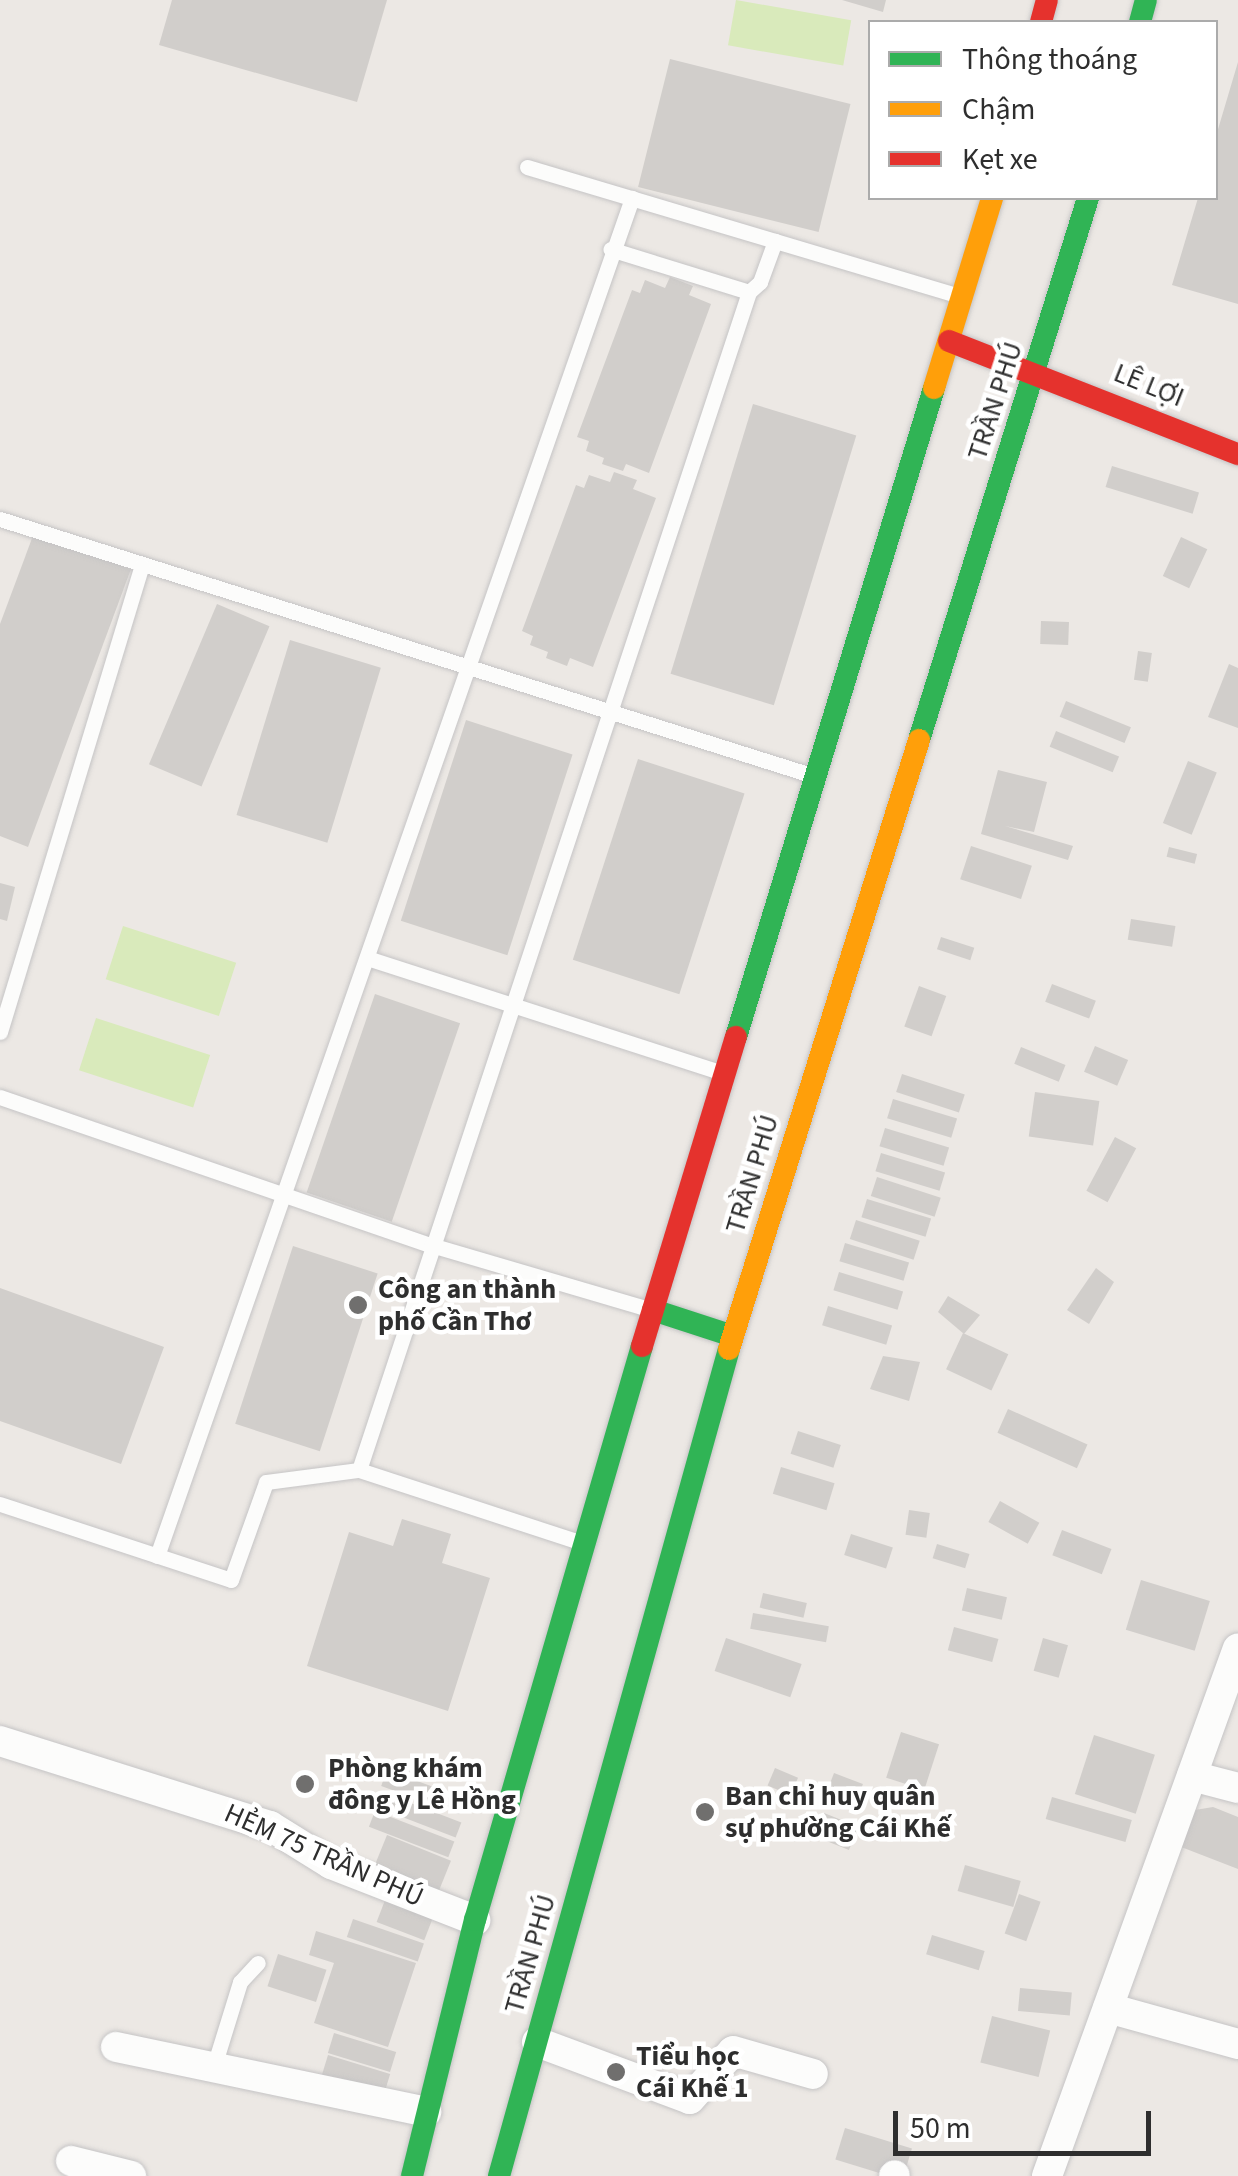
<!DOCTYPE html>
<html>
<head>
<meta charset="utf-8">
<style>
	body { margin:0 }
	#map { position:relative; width:1238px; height:2176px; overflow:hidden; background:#ece8e4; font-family:"Source Sans 3",sans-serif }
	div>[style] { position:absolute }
	.pitch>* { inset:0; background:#d9eabb; transform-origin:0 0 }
	.building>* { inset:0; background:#d1cecb; transform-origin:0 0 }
	.roads { filter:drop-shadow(0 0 2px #c5c4c5) drop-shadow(0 0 2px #c5c4c5) }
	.lane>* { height:15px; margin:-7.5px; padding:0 7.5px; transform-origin:7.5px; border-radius:7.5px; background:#fcfcfb }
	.street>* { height:30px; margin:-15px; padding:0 15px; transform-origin:15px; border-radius:15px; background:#fcfcfb }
	.fast>* { height:22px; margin:-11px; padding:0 11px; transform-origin:11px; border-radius:11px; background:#30b455 }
	.slow>* { height:22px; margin:-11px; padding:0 11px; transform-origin:11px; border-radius:11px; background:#ff9f0a }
	.jam>* { height:22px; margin:-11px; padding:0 11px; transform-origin:11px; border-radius:11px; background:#e5322d }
	.dots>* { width:28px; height:28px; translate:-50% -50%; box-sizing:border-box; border:5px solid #fff; border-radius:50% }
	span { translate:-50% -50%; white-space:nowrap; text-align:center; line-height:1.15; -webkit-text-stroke:9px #fff; paint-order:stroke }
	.street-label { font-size:28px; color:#2e2e2e }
	.poi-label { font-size:28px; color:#2e2e2e; font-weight:700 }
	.left { translate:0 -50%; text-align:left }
	.legend { position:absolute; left:868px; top:20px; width:350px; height:180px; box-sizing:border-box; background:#fff; border:2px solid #ababab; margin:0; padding:12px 18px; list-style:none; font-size:30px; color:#2e2e2e }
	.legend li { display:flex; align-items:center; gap:20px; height:50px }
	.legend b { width:50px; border:2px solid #ababab }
	.scale { position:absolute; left:893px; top:2111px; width:258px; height:45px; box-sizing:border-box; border:5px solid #2e2e2e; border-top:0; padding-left:12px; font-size:30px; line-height:35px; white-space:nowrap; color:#2e2e2e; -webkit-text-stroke:8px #fff; paint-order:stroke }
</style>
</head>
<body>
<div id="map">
	<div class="pitch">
		<div style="left:736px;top:0;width:117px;height:46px;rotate:10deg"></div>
		<div style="left:123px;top:926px;width:119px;height:56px;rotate:18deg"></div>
		<div style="left:96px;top:1018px;width:120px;height:55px;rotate:18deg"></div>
	</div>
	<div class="building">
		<div style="clip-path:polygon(172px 0,387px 0,357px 102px,159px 45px)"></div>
		<div style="clip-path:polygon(842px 0,886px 0,883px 12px)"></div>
		<div style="left:670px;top:59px;width:186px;height:132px;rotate:14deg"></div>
		<div style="clip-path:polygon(1238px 62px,1238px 304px,1172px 285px,1198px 198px,1216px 198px,1216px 136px)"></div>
		<div style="clip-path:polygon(670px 277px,693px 286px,689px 295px,711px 304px,649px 473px,626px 464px,623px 471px,602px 464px,604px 458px,586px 451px,589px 441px,577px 437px,632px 290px,640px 293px,645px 280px,665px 288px)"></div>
		<div style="left:753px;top:404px;width:108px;height:282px;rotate:17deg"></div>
		<div style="left:1112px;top:466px;width:91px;height:22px;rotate:17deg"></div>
		<div style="clip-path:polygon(614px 472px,637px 480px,633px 489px,656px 498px,593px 667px,570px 658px,567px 666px,546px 658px,548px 652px,530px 645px,533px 636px,522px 631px,576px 485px,584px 488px,589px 475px,610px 482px)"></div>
		<div style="clip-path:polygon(34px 533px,131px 569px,28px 847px,0 836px,0 624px)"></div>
		<div style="left:1181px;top:537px;width:29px;height:43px;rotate:25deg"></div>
		<div style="left:217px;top:604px;width:57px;height:174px;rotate:23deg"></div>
		<div style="left:1041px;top:621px;width:28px;height:23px;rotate:2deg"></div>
		<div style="left:290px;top:640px;width:95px;height:183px;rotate:17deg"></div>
		<div style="left:1138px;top:651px;width:14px;height:29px;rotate:8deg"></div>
		<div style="clip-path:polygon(1229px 664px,1238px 668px,1238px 728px,1208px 717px)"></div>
		<div style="left:1066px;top:701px;width:70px;height:17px;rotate:22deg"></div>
		<div style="left:466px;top:720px;width:112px;height:211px;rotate:18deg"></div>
		<div style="left:1056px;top:731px;width:68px;height:17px;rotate:22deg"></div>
		<div style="left:638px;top:759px;width:112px;height:211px;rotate:18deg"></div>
		<div style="left:1188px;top:761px;width:31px;height:67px;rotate:22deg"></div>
		<div style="clip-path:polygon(998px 770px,1047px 782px,1034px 832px,1005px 826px,1073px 846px,1068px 860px,981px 834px)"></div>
		<div style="left:971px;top:846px;width:64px;height:35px;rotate:18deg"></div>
		<div style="left:1169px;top:847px;width:29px;height:10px;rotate:14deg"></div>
		<div style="clip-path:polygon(0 883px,15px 887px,7px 921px,0 919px)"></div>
		<div style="left:1131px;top:919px;width:45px;height:21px;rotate:9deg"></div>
		<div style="left:941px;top:937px;width:35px;height:13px;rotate:18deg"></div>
		<div style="left:1052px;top:984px;width:47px;height:19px;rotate:21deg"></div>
		<div style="left:919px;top:986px;width:29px;height:43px;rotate:20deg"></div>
		<div style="left:375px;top:994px;width:90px;height:210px;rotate:19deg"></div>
		<div style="left:1095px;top:1046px;width:36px;height:28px;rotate:23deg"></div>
		<div style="left:1021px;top:1047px;width:48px;height:18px;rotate:22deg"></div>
		<div style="left:902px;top:1074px;width:66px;height:19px;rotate:18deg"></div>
		<div style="left:1035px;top:1092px;width:65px;height:45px;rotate:8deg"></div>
		<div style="left:893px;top:1099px;width:67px;height:20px;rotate:17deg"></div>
		<div style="left:885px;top:1128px;width:67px;height:19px;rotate:17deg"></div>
		<div style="left:1115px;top:1137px;width:24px;height:61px;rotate:28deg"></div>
		<div style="left:881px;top:1153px;width:67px;height:19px;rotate:17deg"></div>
		<div style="left:877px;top:1177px;width:67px;height:20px;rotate:18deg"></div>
		<div style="left:867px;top:1199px;width:67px;height:19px;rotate:17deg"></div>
		<div style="left:856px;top:1220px;width:67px;height:20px;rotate:18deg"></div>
		<div style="left:845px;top:1243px;width:67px;height:19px;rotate:17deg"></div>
		<div style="left:293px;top:1246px;width:89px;height:187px;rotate:18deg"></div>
		<div style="clip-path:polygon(1096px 1268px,1114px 1282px,1089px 1324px,1067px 1310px)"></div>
		<div style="left:839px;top:1272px;width:67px;height:19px;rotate:17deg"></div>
		<div style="clip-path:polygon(0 1288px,164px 1347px,121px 1464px,0 1421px)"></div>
		<div style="clip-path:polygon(948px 1296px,980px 1315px,964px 1334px,938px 1312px)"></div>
		<div style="left:828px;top:1306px;width:67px;height:20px;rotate:17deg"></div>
		<div style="left:963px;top:1333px;width:50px;height:40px;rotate:25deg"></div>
		<div style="clip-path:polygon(883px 1356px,920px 1362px,909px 1401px,870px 1389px)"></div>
		<div style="left:1008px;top:1409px;width:87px;height:26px;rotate:24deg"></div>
		<div style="left:798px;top:1431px;width:45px;height:24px;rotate:18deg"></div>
		<div style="left:781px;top:1467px;width:56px;height:28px;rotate:17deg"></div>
		<div style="left:1000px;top:1501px;width:45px;height:24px;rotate:29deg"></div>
		<div style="left:909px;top:1510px;width:21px;height:25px;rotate:8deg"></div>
		<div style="clip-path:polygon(402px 1519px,451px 1534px,442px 1563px,490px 1578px,448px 1711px,307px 1666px,349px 1532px,393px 1546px)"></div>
		<div style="left:1062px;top:1530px;width:53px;height:27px;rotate:21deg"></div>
		<div style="left:851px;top:1534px;width:44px;height:22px;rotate:18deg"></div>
		<div style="left:937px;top:1544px;width:34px;height:15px;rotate:17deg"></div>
		<div style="left:1141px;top:1580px;width:72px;height:52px;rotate:17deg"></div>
		<div style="left:967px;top:1588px;width:41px;height:23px;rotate:13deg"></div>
		<div style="left:763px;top:1593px;width:45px;height:15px;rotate:13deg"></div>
		<div style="left:753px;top:1613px;width:77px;height:16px;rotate:10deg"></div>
		<div style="left:954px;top:1627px;width:46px;height:24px;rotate:15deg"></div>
		<div style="left:726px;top:1638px;width:80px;height:35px;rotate:19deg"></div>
		<div style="left:1043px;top:1638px;width:26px;height:34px;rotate:16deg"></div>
		<div style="left:901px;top:1732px;width:40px;height:48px;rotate:18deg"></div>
		<div style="left:1094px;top:1735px;width:64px;height:62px;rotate:18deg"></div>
		<div style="left:775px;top:1768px;width:25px;height:19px;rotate:23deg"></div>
		<div style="left:387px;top:1770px;width:83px;height:17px;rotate:20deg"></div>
		<div style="left:834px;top:1773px;width:31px;height:18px;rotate:21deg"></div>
		<div style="left:382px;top:1792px;width:85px;height:16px;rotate:21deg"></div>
		<div style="left:1052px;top:1797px;width:83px;height:23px;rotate:16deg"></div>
		<div style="clip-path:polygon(1213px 1807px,1238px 1817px,1238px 1869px,1176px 1845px,1189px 1811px)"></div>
		<div style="left:375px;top:1811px;width:85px;height:17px;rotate:21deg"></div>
		<div style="left:824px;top:1813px;width:37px;height:25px;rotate:22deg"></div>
		<div style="left:387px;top:1835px;width:69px;height:40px;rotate:22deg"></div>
		<div style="left:965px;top:1865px;width:58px;height:27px;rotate:16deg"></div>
		<div style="left:1019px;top:1894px;width:23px;height:42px;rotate:20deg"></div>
		<div style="left:387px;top:1895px;width:51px;height:29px;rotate:21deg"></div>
		<div style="left:353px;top:1919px;width:75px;height:19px;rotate:19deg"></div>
		<div style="clip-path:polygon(316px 1931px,416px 1963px,388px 2047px,314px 2023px,334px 1963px,309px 1955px)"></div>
		<div style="left:932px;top:1935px;width:55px;height:20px;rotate:17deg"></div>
		<div style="left:278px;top:1954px;width:51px;height:34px;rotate:18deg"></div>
		<div style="left:1020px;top:1988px;width:52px;height:23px;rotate:5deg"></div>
		<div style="left:992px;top:2016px;width:60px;height:48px;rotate:14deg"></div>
		<div style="left:334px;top:2033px;width:65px;height:21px;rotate:17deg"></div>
		<div style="left:328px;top:2055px;width:65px;height:23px;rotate:17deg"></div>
		<div style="left:845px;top:2128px;width:70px;height:33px;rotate:17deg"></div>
	</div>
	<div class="roads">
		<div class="lane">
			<div style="left:527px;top:167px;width:451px;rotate:16.6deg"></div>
			<div style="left:749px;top:292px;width:15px;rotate:-42deg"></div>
			<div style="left:760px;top:282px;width:44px;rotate:-69.9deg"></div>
			<div style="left:0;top:519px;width:850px;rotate:17.52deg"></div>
			<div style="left:370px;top:959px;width:371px;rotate:17.9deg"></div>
			<div style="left:0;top:1032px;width:487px;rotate:-73.1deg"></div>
			<div style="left:0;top:1097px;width:456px;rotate:19deg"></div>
			<div style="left:431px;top:1245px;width:230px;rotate:16.4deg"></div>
			<div style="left:359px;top:1470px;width:236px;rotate:18.1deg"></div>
			<div style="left:0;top:1504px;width:243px;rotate:18.2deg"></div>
			<div style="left:231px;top:1580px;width:104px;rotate:-70.3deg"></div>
			<div style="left:266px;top:1482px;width:94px;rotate:-7.4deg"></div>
			<div style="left:359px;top:1470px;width:1241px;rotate:-71.68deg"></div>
			<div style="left:749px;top:292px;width:145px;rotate:-162.8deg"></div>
			<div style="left:157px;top:1556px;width:1439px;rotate:-70.72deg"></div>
			<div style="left:214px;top:2066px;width:88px;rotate:-72.8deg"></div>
			<div style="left:240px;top:1982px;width:26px;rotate:-47deg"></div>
		</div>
		<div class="street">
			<div style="left:0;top:1741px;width:283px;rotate:17.5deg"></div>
			<div style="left:270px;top:1826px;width:72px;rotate:31.9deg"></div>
			<div style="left:331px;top:1864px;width:155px;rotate:21.3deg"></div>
			<div style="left:1192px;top:1776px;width:48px;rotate:14.6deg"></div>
			<div style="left:1108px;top:2008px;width:135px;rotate:15.5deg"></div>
			<div style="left:537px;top:2042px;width:163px;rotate:20.4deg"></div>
			<div style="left:690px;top:2099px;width:64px;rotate:-48.1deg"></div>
			<div style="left:733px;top:2051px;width:83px;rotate:16deg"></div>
			<div style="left:116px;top:2047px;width:317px;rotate:11.8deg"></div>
			<div style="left:71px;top:2161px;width:62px;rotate:14deg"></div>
			<div style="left:894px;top:2176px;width:1px;rotate:-45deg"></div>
			<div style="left:1047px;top:2176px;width:561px;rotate:-70.11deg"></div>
		</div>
		<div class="fast">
			<div style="left:1140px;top:22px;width:23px;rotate:-75deg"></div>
			<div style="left:919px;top:740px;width:568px;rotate:-72.68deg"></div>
			<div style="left:736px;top:1037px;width:679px;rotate:-73.03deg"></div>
			<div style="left:653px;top:1310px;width:84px;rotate:18deg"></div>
			<div style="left:412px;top:2176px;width:264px;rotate:-76.2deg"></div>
			<div style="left:475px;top:1920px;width:598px;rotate:-73.78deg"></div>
			<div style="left:499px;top:2176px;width:858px;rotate:-74.46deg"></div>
		</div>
		<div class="slow">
			<div style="left:934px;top:388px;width:199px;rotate:-73deg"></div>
			<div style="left:729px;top:1349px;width:638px;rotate:-72.67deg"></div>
		</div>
		<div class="jam">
			<div style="left:1041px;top:22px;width:23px;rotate:-75deg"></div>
			<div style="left:949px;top:341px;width:310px;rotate:21.4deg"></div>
			<div style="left:642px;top:1346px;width:323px;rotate:-73.1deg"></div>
		</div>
	</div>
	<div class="dots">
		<div style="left:358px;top:1305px;background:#706f6e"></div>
		<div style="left:305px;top:1784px;background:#706f6e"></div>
		<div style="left:705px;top:1812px;background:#706f6e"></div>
		<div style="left:616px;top:2072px;background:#706f6e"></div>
	</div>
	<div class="street-label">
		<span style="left:1149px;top:385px;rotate:22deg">LÊ LỢI</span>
		<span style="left:995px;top:401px;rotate:-72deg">TRẦN PHÚ</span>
		<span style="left:752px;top:1174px;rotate:-73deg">TRẦN PHÚ</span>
		<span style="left:324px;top:1855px;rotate:24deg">HẺM 75 TRẦN PHÚ</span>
		<span style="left:530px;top:1954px;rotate:-74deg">TRẦN PHÚ</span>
	</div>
	<div class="poi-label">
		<span class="left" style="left:378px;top:1305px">Công an thành<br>phố Cần Thơ</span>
		<span class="left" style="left:328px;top:1784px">Phòng khám<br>đông y Lê Hồng</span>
		<span class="left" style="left:725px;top:1812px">Ban chỉ huy quân<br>sự phường Cái Khế</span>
		<span class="left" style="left:636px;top:2072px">Tiểu học<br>Cái Khế 1</span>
	</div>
	<ul class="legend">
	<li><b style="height:12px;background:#30b455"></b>Thông thoáng</li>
	<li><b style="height:12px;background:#ff9f0a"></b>Chậm</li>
	<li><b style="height:12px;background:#e5322d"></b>Kẹt xe</li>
	</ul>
	<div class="scale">50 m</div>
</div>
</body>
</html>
